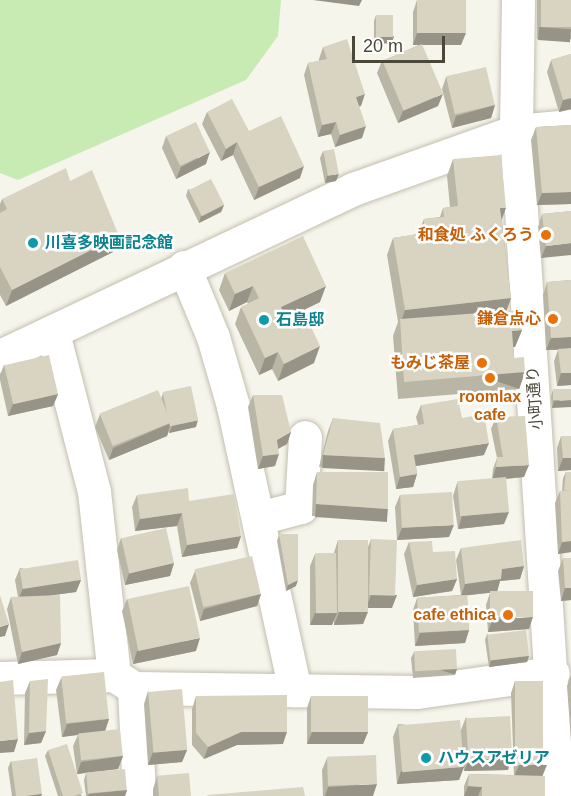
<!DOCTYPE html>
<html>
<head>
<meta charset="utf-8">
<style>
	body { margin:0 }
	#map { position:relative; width:571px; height:796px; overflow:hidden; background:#f6f5ec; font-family:Arial,"Noto Sans JP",sans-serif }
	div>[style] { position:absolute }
	.green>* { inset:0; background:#c8ebb4 }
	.roads { filter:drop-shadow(0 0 2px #c2bfae) drop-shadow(0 0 2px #c2bfae) }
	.minor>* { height:33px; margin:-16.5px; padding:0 16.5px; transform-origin:16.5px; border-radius:16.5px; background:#fff }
	.wall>* { inset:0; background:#bab6a6; transform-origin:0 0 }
	.shaded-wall>* { inset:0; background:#979487; transform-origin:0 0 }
	.building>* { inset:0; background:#d8d4c1; transform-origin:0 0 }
	.dots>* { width:16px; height:16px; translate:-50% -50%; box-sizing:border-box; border:3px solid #fff; border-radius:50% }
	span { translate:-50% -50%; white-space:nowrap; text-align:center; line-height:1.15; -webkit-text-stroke:5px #fff; paint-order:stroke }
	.food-label { font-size:16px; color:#c56008; font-weight:700 }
	.right { translate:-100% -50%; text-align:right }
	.culture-label { font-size:16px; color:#0d838f; font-weight:700 }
	.left { translate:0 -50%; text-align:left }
	.street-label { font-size:16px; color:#4b4739 }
	.scale { position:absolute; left:352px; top:36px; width:93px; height:27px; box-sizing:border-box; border:3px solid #4b4739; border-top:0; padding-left:8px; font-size:18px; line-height:21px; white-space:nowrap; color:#4b4739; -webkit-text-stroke:4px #fff; paint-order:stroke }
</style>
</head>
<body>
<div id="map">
	<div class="green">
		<div style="clip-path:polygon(0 0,281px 0,278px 36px,246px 80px,18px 180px,0 173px)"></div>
	</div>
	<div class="roads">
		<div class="minor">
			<div style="left:518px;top:0;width:131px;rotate:90.9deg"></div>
			<div style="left:516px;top:131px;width:666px;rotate:86.39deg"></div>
			<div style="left:184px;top:267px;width:76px;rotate:67.5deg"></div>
			<div style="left:213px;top:337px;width:72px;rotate:73.8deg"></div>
			<div style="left:233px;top:406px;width:291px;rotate:77.7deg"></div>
			<div style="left:53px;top:333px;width:163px;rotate:75.5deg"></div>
			<div style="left:94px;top:491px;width:185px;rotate:83.8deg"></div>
			<div style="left:0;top:356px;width:391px;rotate:-25.3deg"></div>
			<div style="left:353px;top:189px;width:173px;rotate:-19.6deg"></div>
			<div style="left:516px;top:131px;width:55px;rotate:-5.2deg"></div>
			<div style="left:259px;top:518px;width:43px;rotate:-14.7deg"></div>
			<div style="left:301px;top:507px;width:70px;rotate:-86.7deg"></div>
			<div style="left:0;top:678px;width:114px;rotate:-1.5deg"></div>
			<div style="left:114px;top:675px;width:24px;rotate:33deg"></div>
			<div style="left:134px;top:688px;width:283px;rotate:0.8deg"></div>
			<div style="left:417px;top:692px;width:137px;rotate:-8deg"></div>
			<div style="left:134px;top:688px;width:108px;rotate:87.3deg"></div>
		</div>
	</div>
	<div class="wall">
		<div style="clip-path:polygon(417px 0,461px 45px,422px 45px,438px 106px,398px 123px,377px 73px,382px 61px,419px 45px,413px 45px,413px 12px)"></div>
		<div style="left:537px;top:0;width:34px;height:39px"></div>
		<div style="clip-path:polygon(376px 15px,392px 43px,374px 44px,374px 21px)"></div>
		<div style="clip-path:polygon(323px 47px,361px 106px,359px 106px,362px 138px,335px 147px,331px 134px,318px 137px,304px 75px,308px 63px,319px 61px,319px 59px)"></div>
		<div style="clip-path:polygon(571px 54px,571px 109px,559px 112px,547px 72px,551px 60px)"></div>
		<div style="clip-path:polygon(446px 77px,495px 105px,491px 118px,452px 128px,442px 89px)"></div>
		<div style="clip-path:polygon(207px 112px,249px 131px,300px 178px,254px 200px,233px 155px,221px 161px,202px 124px)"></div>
		<div style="clip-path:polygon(571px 125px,571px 204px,537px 205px,531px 140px,536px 127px)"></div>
		<div style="clip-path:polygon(166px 136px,206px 164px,176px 179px,162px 148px)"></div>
		<div style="clip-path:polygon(323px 151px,336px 181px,325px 183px,320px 158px)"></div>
		<div style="clip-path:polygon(453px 159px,502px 221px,511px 298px,506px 311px,522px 330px,515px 347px,513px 347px,514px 358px,525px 372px,519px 389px,398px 399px,393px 336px,398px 322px,387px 255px,393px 238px,418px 234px,424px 219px,440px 217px,443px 208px,450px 207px,447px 176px)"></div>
		<div style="clip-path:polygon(70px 181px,119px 236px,113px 252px,6px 306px,0 295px,0 204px,2px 199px)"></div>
		<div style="clip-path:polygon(188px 189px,224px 205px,221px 212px,199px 223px,186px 196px)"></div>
		<div style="clip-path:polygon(571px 211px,541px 258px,538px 227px,542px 214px)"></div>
		<div style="clip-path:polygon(225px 273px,320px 302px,287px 318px,314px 363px,278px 381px,272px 369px,259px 375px,235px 324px,241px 307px,248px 304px,247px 302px,229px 311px,219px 290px)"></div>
		<div style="clip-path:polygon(571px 280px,571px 385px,557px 386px,554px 361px,558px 350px,546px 350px,543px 295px,547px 282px)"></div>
		<div style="clip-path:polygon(4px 365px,58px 394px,53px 406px,8px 416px,0 380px,0 375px)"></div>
		<div style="clip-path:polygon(571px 389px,552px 408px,551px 396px,553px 390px)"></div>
		<div style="clip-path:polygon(163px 393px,196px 427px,169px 433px,169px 430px,167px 436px,109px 460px,95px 427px,100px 414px,161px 399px)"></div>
		<div style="clip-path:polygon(253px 395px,291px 432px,287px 444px,278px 449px,275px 466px,258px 469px,248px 407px)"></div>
		<div style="clip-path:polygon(421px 405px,462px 418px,484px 455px,416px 466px,417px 474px,413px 487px,396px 489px,388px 441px,393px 429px,418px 425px,416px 417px)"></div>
		<div style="clip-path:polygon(496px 417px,524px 477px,506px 479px,504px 524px,458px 529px,453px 496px,457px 483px,492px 479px,493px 469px,497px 458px,491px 429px)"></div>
		<div style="clip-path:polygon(333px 418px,385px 458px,381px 470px,319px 467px,328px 431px)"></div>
		<div style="clip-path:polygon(561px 436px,571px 436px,571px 470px,558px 471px,557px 448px)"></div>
		<div style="clip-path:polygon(317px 472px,388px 509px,384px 521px,312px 516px,313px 485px)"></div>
		<div style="clip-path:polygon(566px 472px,571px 472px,571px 552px,558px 554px,555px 503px,560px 491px,562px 491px,563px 478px)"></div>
		<div style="clip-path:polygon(137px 495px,189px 501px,241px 536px,237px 548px,182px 557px,177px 526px,135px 531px,132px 507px)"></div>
		<div style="clip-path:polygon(400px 495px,449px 537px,397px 540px,395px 507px)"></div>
		<div style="clip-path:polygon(279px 534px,296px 586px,286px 591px,277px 541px)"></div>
		<div style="clip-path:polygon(121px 538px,174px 563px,170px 576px,125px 585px,117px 550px)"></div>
		<div style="clip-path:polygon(371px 539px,392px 608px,368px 608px,363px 624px,334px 625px,334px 620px,332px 625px,310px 625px,310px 566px,315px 554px,334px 553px,338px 540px,368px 547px)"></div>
		<div style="clip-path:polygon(409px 542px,433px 552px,457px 579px,452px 591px,413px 597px,404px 554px)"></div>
		<div style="clip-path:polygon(461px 548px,524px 566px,520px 579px,500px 581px,497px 592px,467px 595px,469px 630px,465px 643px,415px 646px,413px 610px,417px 598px,461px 595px,456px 560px)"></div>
		<div style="clip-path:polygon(563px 558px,571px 600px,561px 601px,558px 571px)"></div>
		<div style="clip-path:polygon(20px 568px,81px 580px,76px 592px,53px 595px,61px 643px,57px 655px,18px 664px,7px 609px,11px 597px,18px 597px,15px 580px)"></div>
		<div style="clip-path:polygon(195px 571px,261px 594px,257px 606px,200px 621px,190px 583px)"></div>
		<div style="clip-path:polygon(490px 593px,529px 629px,488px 632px,486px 605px)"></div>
		<div style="clip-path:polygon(127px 599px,196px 651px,133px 664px,122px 611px)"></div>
		<div style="clip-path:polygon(487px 634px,529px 656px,527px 662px,489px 667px,485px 640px)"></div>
		<div style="clip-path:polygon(414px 652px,455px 675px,413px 678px,411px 658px)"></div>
		<div style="clip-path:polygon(571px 675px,571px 742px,567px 686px)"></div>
		<div style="clip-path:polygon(61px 678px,109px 719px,105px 731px,123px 756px,118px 769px,77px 774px,73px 746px,78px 735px,62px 737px,56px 690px)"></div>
		<div style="clip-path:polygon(30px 681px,46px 731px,41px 743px,24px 745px,25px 693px)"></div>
		<div style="clip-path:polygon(515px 681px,545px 796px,464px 796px,464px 786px,469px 774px,514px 775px,511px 693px)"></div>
		<div style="clip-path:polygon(148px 691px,187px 750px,182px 762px,148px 765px,144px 704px)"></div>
		<div style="clip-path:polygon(196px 696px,283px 744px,237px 745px,204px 759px,192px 745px,192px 709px)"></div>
		<div style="clip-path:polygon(311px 696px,368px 732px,363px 744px,307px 744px,307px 708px)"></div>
		<div style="clip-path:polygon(466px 717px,508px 770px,464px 771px,464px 767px,459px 780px,397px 784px,393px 737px,398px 724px,461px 730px)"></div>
		<div style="clip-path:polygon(48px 750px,82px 796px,58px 796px,45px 756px)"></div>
		<div style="clip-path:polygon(327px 758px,373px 796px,323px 796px,322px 770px)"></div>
		<div style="clip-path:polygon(11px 761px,42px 794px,41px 796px,12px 796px,8px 768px)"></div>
		<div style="clip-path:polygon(86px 773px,127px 790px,125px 796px,86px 796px,84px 780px)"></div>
		<div style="clip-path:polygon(157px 776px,191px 796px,153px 796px,153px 789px)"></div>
	</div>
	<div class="shaded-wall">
		<div style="clip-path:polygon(313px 0,362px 0,359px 6px)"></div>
		<div style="left:539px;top:27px;width:32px;height:13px;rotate:4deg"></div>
		<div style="clip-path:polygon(417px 33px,466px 33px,461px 45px,413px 45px)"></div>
		<div style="clip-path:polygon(394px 36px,392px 43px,374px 44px,377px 37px)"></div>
		<div style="clip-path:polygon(365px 94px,361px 106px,352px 109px,356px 97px)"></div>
		<div style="clip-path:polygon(443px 94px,438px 106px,398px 123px,403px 111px)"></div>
		<div style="clip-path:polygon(571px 98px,571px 109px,559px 112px,563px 100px)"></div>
		<div style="clip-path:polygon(495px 105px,491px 118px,452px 128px,456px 116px)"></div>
		<div style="clip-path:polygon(336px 122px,331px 134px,318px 137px,322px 125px)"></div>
		<div style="clip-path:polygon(366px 126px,362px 138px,335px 147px,340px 135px)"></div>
		<div style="clip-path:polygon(237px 142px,233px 155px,221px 161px,226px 149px)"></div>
		<div style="clip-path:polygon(210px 152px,206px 164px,176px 179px,181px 167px)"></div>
		<div style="clip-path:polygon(304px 166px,300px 178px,254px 200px,259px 187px)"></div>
		<div style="clip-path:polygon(339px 174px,336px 181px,325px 183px,327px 176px)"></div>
		<div style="clip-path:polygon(571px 192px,571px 204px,537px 205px,542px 193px)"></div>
		<div style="clip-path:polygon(224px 205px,221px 212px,199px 223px,201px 216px)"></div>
		<div style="clip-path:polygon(500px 208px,506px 208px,500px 224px)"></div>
		<div style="clip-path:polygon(119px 236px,113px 252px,6px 306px,12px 290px)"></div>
		<div style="clip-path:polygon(571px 243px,571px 255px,541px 258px,546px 246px)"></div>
		<div style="clip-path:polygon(253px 286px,247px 302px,229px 311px,235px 294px)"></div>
		<div style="clip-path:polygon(326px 286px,320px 302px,275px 324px,281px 307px)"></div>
		<div style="clip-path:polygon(511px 298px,505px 315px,400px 324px,405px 310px)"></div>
		<div style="clip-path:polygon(522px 330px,515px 347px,506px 347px,512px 331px)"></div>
		<div style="clip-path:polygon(571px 337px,571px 349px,546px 350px,551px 338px)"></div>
		<div style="clip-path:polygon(320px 346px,314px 363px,278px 381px,284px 364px)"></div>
		<div style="clip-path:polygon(278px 352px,272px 369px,259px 375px,265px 358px)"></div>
		<div style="left:525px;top:372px;width:18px;height:121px;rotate:109deg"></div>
		<div style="clip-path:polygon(561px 373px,571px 373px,571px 385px,557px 386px)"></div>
		<div style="clip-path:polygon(58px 394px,53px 406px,8px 416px,13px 404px)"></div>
		<div style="clip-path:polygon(571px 400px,571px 407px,552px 408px,554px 401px)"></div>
		<div style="clip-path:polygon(198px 420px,196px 427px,169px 433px,172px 426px)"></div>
		<div style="clip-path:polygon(171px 423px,167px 436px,109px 460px,113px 448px)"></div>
		<div style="clip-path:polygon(291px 432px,287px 444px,272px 452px,277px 440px)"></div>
		<div style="clip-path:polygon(489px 443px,484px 455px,410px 467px,414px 455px)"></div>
		<div style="clip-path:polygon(279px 454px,275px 466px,258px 469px,263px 456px)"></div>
		<div style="left:323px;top:455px;width:62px;height:13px;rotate:3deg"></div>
		<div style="clip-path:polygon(563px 458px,571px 458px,571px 470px,558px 471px)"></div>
		<div style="clip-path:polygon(529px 465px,524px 477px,492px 480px,496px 467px)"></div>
		<div style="clip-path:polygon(417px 474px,413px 487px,396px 489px,400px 477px)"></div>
		<div style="left:316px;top:504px;width:72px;height:13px;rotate:4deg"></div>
		<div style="clip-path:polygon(509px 512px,504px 524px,458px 529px,462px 516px)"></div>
		<div style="clip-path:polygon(182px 513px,177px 526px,135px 531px,140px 519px)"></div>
		<div style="clip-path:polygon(454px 525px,449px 537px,397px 540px,402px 528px)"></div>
		<div style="clip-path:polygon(241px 536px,237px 548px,182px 557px,187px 545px)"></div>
		<div style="clip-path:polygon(571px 541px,571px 552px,558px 554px,562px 542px)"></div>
		<div style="clip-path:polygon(174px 563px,170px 576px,125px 585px,129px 573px)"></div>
		<div style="clip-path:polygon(524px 566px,520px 579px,500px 581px,497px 592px,461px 596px,465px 584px,502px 569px)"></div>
		<div style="clip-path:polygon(457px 579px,452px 591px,413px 597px,417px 585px)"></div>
		<div style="clip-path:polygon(81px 580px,76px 592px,18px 600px,23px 588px)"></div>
		<div style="clip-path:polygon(298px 580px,296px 586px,286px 591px,288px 585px)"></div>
		<div style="clip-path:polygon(565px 588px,571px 588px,571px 600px,561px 601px)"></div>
		<div style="clip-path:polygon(261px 594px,257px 606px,200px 621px,204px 609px)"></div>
		<div style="clip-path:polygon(371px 595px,397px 595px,392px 608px,366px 608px)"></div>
		<div style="clip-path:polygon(339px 612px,368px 612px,363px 624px,334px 625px)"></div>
		<div style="clip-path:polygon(315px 613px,337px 613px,332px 625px,310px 625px)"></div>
		<div style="clip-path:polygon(533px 617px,529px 629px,488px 632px,492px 620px)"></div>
		<div style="clip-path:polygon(9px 624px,5px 636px,0 637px,0 627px)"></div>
		<div style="clip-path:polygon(469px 630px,465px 643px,415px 646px,420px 633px)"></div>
		<div style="clip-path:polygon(200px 638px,196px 651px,133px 664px,137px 651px)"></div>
		<div style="clip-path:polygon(61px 643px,57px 655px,18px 664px,22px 652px)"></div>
		<div style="clip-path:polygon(529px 656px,527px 662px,489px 667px,491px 660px)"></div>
		<div style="left:457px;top:669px;width:6px;height:42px;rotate:108deg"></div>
		<div style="clip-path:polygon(109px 719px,105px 731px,62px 737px,67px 724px)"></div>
		<div style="clip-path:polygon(46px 731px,41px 743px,24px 745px,29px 733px)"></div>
		<div style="clip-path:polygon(241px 732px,287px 732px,283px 744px,237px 745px,204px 759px,208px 747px)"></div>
		<div style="clip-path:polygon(312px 732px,368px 732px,363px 744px,307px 744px)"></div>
		<div style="clip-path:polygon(18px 739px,14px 752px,0 753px,0 741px)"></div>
		<div style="clip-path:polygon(187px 750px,182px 762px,148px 765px,153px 752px)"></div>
		<div style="clip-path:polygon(123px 756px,118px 769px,77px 774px,81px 762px)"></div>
		<div style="clip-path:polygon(512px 758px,508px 770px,464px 771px,469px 759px)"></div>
		<div style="clip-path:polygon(519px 765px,547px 765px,542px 777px,514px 777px)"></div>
		<div style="clip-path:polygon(464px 767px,459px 780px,397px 784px,401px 771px)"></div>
		<div style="clip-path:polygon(377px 784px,373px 796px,325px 796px,328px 787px)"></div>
		<div style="clip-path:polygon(468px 786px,482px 787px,478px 796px,464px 796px)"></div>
		<div style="clip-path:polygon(127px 790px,125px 796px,88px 796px,89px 794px)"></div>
		<div style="clip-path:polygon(42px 794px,41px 796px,23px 796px)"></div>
	</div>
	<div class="building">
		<div style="left:417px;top:0;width:49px;height:33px"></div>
		<div style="left:541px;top:0;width:30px;height:27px"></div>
		<div style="left:376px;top:15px;width:17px;height:22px"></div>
		<div style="clip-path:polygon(347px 39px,365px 94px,356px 97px,366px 126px,340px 135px,336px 122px,322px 125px,308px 63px,327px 59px,323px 47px)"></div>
		<div style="left:422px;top:44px;width:54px;height:43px;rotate:67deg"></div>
		<div style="clip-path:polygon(571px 54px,571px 98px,563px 100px,551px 60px)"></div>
		<div style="left:486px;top:67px;width:39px;height:41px;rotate:77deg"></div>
		<div style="clip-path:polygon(232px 99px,249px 131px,281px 116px,304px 166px,259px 187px,237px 142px,226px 149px,207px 112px)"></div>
		<div style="left:196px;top:122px;width:33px;height:33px;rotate:65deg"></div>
		<div style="clip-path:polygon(571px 125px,571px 192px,542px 193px,536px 127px)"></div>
		<div style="left:334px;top:149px;width:25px;height:11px;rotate:79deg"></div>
		<div style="clip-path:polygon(501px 155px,506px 208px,500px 208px,511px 298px,405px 310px,393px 238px,424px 233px,424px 219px,444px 217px,443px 208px,458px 206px,453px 159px)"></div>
		<div style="clip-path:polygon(66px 168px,70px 181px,92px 170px,119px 236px,12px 290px,0 267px,0 213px,7px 209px,2px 199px)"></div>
		<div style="left:211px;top:179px;width:29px;height:25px;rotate:63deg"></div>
		<div style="clip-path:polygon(571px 211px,571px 243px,546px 246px,542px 214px)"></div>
		<div style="clip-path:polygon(303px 236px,326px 286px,281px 307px,288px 321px,305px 314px,320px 346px,284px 364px,278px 352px,265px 358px,241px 307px,259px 298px,253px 286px,235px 294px,225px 273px)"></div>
		<div style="clip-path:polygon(571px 280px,571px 337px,551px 338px,547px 282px)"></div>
		<div style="clip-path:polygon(520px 310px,522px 330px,512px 331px,514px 358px,524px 357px,525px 372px,404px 382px,400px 319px)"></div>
		<div style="clip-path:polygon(571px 348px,571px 373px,561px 373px,558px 349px)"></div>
		<div style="left:49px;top:355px;width:40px;height:46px;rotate:77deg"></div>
		<div style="left:191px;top:386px;width:35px;height:29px;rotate:78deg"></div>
		<div style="left:571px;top:389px;width:11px;height:18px;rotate:90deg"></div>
		<div style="left:158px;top:390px;width:35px;height:63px;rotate:68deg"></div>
		<div style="clip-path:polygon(253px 395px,282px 395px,291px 432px,277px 440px,279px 454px,263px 456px)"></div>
		<div style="clip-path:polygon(458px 399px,462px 418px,484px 414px,489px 443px,414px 455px,417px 474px,400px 477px,393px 429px,424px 424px,421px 405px)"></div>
		<div style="clip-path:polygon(525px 416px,529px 465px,496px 467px,497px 457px,503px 457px,496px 417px)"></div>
		<div style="clip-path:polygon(333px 418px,380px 423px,385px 458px,323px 455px)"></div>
		<div style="clip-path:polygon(561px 436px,571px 436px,571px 458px,563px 458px)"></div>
		<div style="clip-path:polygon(317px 472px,388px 472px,388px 509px,316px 504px)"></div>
		<div style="clip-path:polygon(566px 472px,571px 472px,571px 490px,564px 490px)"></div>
		<div style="left:506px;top:477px;width:35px;height:49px;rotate:85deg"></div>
		<div style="clip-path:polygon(188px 488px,189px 501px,234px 494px,241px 536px,187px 545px,182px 513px,140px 519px,137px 495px)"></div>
		<div style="clip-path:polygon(571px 490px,571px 541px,562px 542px,560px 491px)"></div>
		<div style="left:452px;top:492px;width:33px;height:52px;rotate:87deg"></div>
		<div style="left:166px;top:528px;width:36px;height:46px;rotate:77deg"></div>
		<div style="clip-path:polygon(279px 534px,298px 534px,298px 580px,288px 585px)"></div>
		<div style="left:371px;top:539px;width:26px;height:56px;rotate:2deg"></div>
		<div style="left:338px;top:540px;width:30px;height:72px"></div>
		<div style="clip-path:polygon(521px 540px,524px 566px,502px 569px,501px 579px,465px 584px,461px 548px)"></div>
		<div style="clip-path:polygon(432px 541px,433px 552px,455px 551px,457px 579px,417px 585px,409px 542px)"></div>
		<div style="left:336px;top:553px;width:60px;height:21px;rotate:89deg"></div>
		<div style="left:252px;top:556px;width:39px;height:59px;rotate:77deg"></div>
		<div style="clip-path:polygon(563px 558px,571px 558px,571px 588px,565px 588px)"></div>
		<div style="left:78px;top:560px;width:20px;height:59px;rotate:81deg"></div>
		<div style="left:189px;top:586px;width:53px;height:63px;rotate:78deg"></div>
		<div style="left:533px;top:591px;width:26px;height:43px;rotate:90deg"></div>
		<div style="clip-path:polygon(0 595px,9px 624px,0 627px)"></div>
		<div style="clip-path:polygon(60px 595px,61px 643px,22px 652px,11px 597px)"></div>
		<div style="left:467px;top:595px;width:35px;height:50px;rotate:87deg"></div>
		<div style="left:526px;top:630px;width:26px;height:39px;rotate:83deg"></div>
		<div style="left:456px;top:649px;width:20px;height:42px;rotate:87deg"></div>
		<div style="left:104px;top:672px;width:47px;height:43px;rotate:84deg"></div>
		<div style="clip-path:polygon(48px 679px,46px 731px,29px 733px,30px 681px)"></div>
		<div style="clip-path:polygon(13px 680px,18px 739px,0 741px,0 682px)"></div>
		<div style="left:515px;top:681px;width:28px;height:84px"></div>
		<div style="left:182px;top:689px;width:61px;height:34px;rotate:85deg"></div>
		<div style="clip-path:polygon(287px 695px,287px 732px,241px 732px,208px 747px,196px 733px,196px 696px)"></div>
		<div style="left:311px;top:696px;width:57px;height:36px"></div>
		<div style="left:510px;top:716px;width:42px;height:44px;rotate:87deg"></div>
		<div style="left:460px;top:720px;width:47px;height:62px;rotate:85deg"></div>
		<div style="left:120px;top:729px;width:27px;height:42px;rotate:84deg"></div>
		<div style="clip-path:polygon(67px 744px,83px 793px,74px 796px,63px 796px,48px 750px)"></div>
		<div style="left:376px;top:755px;width:29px;height:49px;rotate:88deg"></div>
		<div style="left:37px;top:758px;width:36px;height:26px;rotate:82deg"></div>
		<div style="left:125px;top:769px;width:21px;height:39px;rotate:85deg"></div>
		<div style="left:189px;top:773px;width:23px;height:32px;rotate:85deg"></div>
		<div style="clip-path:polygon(469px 774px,545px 776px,545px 796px,482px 796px,482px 787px,468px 786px)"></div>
		<div style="clip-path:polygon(303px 787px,305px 796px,208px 796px,207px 795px)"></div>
	</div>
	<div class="dots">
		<div style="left:546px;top:235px;background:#e8710a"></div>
		<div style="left:33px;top:243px;background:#0f9aa8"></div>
		<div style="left:553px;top:319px;background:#e8710a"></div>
		<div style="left:264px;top:320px;background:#0f9aa8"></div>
		<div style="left:482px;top:363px;background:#e8710a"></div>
		<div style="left:490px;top:378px;background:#e8710a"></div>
		<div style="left:508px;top:615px;background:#e8710a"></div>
		<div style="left:426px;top:758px;background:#0f9aa8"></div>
	</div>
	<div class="food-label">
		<span class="right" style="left:534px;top:235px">和食処 ふくろう</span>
		<span class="right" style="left:541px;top:319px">鎌倉点心</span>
		<span class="right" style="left:470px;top:363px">もみじ茶屋</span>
		<span style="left:490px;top:406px">roomlax<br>cafe</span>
		<span class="right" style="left:496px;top:615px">cafe ethica</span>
	</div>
	<div class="culture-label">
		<span class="left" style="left:45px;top:243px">川喜多映画記念館</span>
		<span class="left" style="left:276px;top:320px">石島邸</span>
		<span class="left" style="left:438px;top:758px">ハウスアゼリア</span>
	</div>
	<div class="street-label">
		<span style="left:535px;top:398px;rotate:-94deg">小町通り</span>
	</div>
	<div class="scale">20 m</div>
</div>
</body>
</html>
